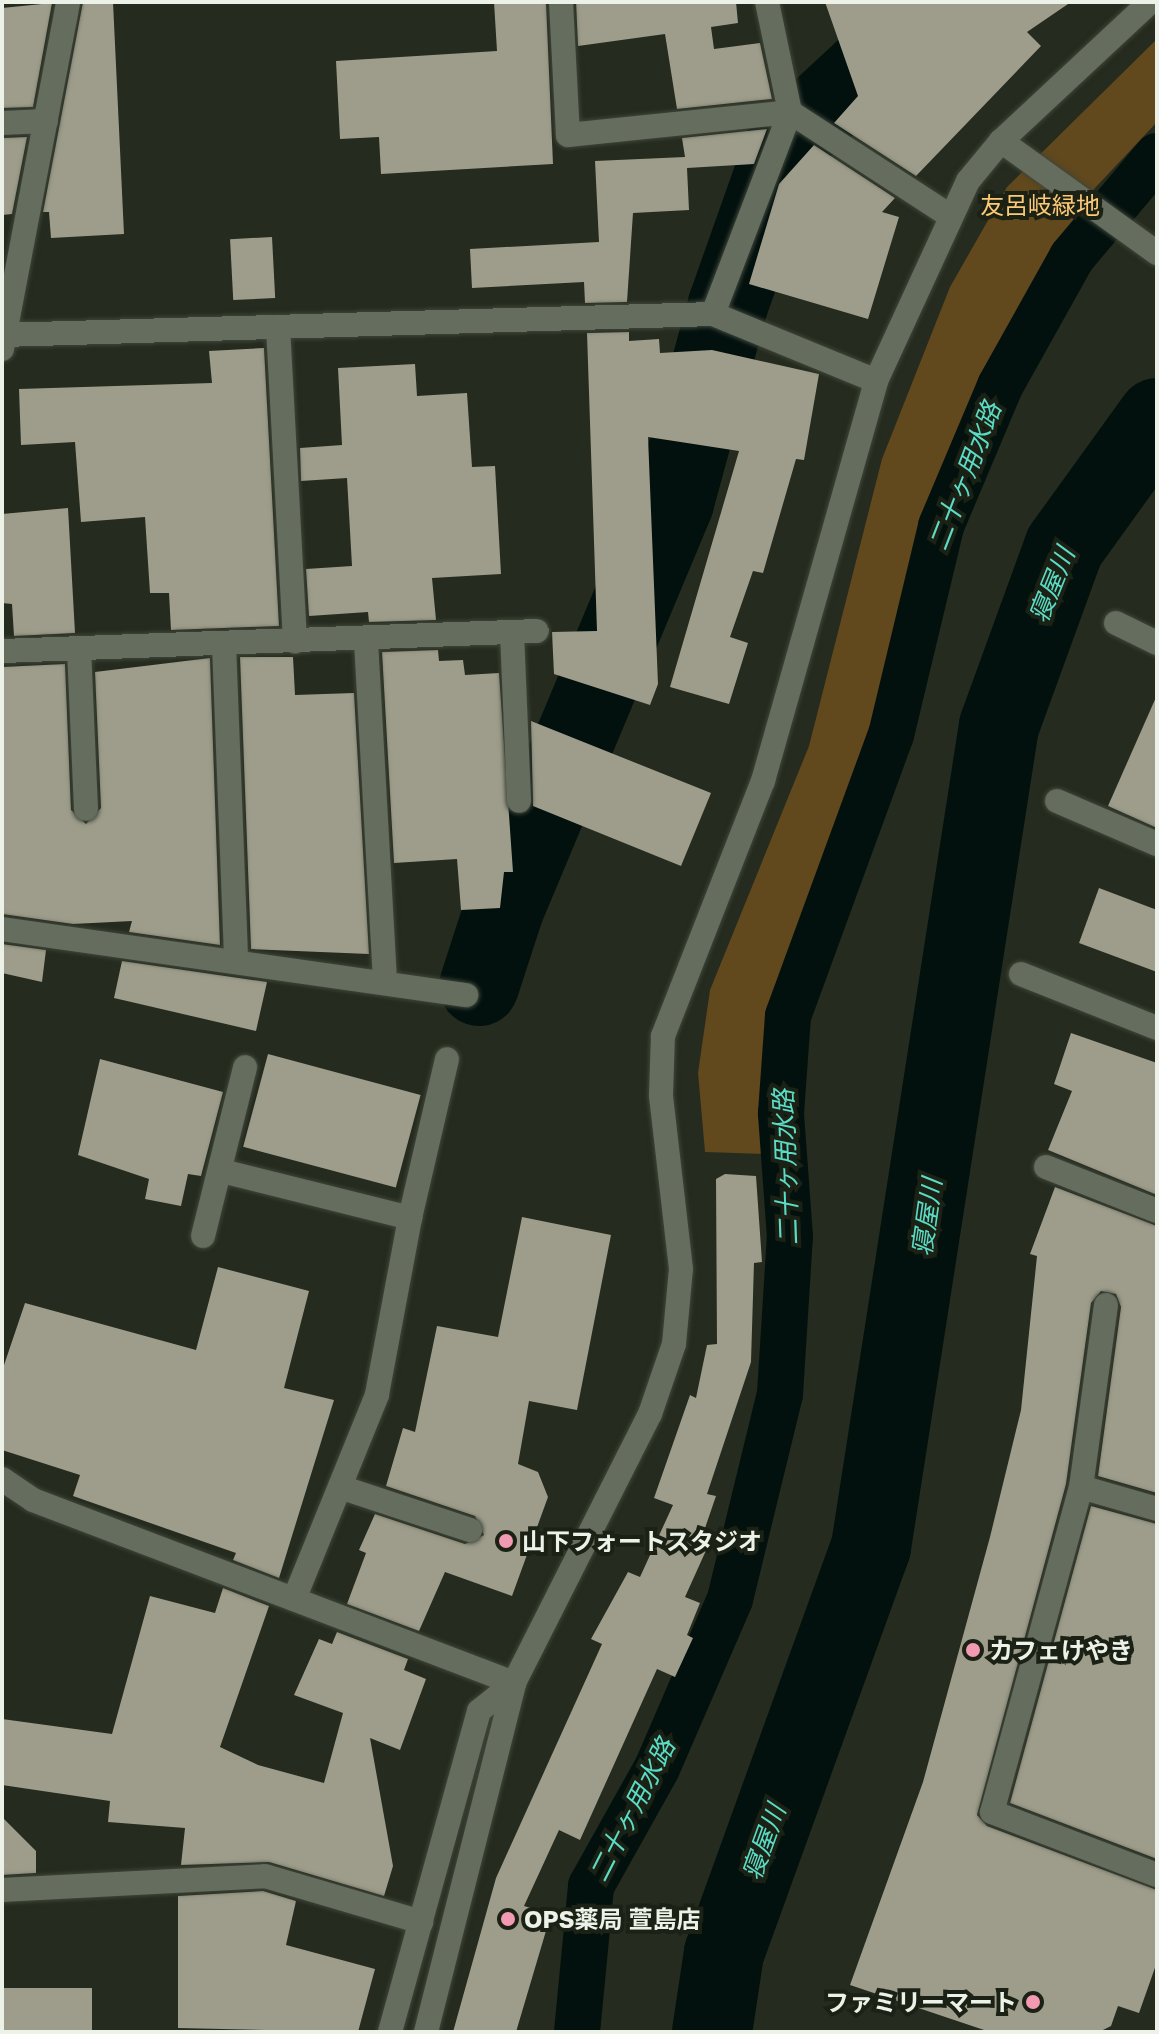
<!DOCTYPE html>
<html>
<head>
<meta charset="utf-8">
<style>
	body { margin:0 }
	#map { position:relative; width:1159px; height:2034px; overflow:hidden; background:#252b1e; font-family:"Golos Text","Noto Sans JP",sans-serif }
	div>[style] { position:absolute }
	.green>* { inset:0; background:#61481d }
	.canal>* { height:46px; margin:-23px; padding:0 23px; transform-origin:23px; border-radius:23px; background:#03110e }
	.river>* { height:80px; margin:-40px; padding:0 40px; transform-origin:40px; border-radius:40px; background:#03110e }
	.building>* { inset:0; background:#9e9d8b; transform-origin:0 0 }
	.roads { filter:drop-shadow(0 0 2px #3f453a) drop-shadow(0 0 2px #3f453a) }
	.minor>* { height:24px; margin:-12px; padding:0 12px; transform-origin:12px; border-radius:12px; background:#656d5e }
	.dots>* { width:22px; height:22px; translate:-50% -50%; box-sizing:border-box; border:4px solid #1b2215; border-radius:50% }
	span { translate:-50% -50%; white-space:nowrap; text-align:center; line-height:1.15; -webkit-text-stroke:8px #1b2215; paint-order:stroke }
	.park-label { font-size:24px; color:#fdc974 }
	.poi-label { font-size:24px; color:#edf2e9; font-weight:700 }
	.left { translate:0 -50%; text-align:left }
	.right { translate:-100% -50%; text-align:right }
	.water-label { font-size:26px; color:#5adcc6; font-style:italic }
	.frame { position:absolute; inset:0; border:4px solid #edf2e9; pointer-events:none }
</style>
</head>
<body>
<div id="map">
	<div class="green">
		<div style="clip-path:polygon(1157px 39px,1157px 122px,1094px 189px,993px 352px,947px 454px,849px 811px,781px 985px,765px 1075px,765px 1154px,705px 1152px,698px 1073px,710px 990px,809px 746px,882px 459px,950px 287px,1007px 187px)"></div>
	</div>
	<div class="canal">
		<div style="left:577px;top:2032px;width:147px;rotate:-84.5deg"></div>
		<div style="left:591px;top:1886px;width:135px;rotate:-60.8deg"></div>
		<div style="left:657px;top:1768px;width:184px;rotate:-66.6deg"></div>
		<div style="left:730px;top:1599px;width:211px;rotate:-76.3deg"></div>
		<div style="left:780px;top:1394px;width:157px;rotate:-86.4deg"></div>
		<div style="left:790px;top:1237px;width:124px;rotate:-94.2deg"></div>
		<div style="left:781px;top:1113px;width:97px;rotate:-85.9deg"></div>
		<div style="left:788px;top:1016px;width:299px;rotate:-69.9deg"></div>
		<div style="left:891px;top:735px;width:215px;rotate:-76.5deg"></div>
		<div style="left:941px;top:526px;width:152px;rotate:-67.1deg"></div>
		<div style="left:1000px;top:386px;width:148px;rotate:-60.8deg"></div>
		<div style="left:1072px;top:257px;width:132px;rotate:-49.9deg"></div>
	</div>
	<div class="river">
		<div style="left:479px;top:986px;width:81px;rotate:-72deg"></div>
		<div style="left:504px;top:909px;width:441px;rotate:-67.3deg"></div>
		<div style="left:674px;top:502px;width:204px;rotate:-74.7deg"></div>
		<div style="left:728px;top:305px;width:171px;rotate:-70.5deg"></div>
		<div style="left:785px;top:144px;width:209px;rotate:-42.9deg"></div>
		<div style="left:712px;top:2032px;width:80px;rotate:-81.4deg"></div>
		<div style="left:724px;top:1953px;width:432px;rotate:-70.1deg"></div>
		<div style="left:871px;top:1547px;width:831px;rotate:-81.14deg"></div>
		<div style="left:999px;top:726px;width:190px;rotate:-70deg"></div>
		<div style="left:1064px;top:547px;width:159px;rotate:-54.2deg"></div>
	</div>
	<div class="building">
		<div style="clip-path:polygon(83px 2px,113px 2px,124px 234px,51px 238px,49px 212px,43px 212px)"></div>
		<div style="clip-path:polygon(494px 2px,546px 2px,553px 164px,381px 174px,379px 137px,340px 139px,336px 61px,497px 51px)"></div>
		<div style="clip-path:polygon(576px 2px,736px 2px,738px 23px,711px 27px,714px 49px,760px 43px,772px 99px,677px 109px,665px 34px,578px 46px)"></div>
		<div style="clip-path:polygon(825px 2px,1071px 2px,1027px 32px,1041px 46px,916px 176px,834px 123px,858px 96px)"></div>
		<div style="clip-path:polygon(52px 3px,33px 107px,2px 108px,2px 8px)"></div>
		<div style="clip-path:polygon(767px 129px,754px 164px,687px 168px,689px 210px,633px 213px,627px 302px,585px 303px,584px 282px,472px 288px,470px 249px,599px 242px,595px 161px,685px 157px,682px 138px)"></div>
		<div style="clip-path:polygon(27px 137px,12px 214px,2px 215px,2px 138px)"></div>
		<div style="clip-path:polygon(814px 145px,895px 198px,882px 212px,899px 217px,868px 319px,749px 284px,779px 184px)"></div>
		<div style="left:272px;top:237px;width:61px;height:42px;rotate:87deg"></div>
		<div style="clip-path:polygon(629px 332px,629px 341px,659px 339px,660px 353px,712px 350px,819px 374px,804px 460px,796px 459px,763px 573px,753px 571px,730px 637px,748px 643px,729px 704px,670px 687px,739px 451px,648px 437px,658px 684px,650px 705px,554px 674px,552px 632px,597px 631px,587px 333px)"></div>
		<div style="clip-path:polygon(264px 348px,279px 626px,171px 630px,169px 593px,150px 593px,145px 517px,81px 522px,75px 442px,21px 445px,19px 389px,212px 383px,209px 351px)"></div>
		<div style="clip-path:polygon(415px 364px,417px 396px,467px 393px,472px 467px,495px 466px,501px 574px,432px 578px,436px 620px,369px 622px,368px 612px,309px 616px,306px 569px,352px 566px,347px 478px,301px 481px,300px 448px,342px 445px,338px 368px)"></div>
		<div style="clip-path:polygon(68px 508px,75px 633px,14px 636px,12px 604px,2px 603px,2px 514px)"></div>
		<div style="clip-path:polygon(438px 650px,439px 661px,463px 660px,465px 675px,499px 673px,513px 872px,504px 872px,500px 908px,461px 910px,457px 859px,394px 863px,382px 652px)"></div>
		<div style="clip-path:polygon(240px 657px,293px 657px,295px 695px,354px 693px,369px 954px,251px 949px)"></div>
		<div style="clip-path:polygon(210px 658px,220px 945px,129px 932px,132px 921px,73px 924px,2px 914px,2px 667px,65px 664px,71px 810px,86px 824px,101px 808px,95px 672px)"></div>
		<div style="clip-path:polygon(1157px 695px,1157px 828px,1108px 806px)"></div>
		<div style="clip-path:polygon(531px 721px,711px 793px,681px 866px,533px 806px)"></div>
		<div style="clip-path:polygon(1099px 888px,1157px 910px,1157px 972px,1079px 943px)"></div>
		<div style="clip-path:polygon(2px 944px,46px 950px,42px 982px,2px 973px)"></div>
		<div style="clip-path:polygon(122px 961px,267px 982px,256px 1031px,114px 998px)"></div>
		<div style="clip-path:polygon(1071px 1033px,1157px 1063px,1157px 1195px,1048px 1150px,1072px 1091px,1054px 1084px)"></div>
		<div style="left:268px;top:1054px;width:158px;height:96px;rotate:15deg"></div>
		<div style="clip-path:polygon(100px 1059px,223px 1092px,201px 1176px,188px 1174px,181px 1206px,145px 1199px,149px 1179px,78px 1155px)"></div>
		<div style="clip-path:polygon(725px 1174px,756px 1176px,762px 1262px,754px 1263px,751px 1362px,707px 1494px,716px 1496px,704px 1531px,713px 1535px,685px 1597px,700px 1603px,687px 1635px,693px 1638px,675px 1677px,657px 1669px,580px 1840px,559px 1830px,524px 1906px,551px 1914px,516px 2032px,453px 2032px,496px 1878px,602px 1644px,591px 1639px,628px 1572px,640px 1577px,673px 1505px,654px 1498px,690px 1395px,696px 1398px,707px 1345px,717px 1344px,716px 1179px)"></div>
		<div style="clip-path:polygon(1055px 1187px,1157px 1226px,1157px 1493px,1098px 1476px,1121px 1307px,1116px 1294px,1101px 1291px,1091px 1303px,1066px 1484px,977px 1815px,987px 1826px,1157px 1890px,1157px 1962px,1139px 2013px,1118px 2006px,1111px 2026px,1099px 2032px,990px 2032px,850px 1985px,923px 1782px,990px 1537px,1021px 1410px,1037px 1256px,1030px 1254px)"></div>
		<div style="clip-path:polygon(522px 1217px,611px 1235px,577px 1410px,529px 1401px,518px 1464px,538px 1472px,548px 1497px,512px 1596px,445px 1572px,419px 1631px,347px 1604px,366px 1553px,359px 1550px,375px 1514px,465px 1544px,484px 1535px,475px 1516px,386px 1486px,403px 1428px,415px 1432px,437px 1326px,498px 1337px)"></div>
		<div style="clip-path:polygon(218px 1267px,309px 1291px,284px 1388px,334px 1400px,279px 1578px,233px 1560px,236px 1553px,73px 1496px,80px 1475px,2px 1450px,2px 1371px,25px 1303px,196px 1350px)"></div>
		<div style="clip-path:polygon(1091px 1506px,1157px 1524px,1157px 1859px,1010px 1803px)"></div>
		<div style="clip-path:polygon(223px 1588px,269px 1606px,220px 1747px,258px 1765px,324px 1783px,343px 1713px,294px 1695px,319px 1639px,332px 1644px,337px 1632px,408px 1659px,404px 1670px,426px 1679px,400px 1750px,370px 1738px,393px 1866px,384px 1896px,269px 1862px,181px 1865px,185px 1828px,108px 1822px,110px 1801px,2px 1785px,2px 1719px,112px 1734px,150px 1596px,215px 1613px)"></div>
		<div style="clip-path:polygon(2px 1817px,36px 1851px,36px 1873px,2px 1875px)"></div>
		<div style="clip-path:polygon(263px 1891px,296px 1901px,286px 1945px,375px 1969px,358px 2032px,178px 2028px,178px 1896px)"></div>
		<div style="left:2px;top:1988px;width:90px;height:44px"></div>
	</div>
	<div class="roads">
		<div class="minor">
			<div style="left:561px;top:2px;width:133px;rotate:87deg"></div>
			<div style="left:568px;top:135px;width:223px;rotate:-5.9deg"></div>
			<div style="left:790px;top:112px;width:191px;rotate:33deg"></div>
			<div style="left:2px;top:123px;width:44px;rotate:-2.6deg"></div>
			<div style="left:1001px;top:141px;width:192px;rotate:35.7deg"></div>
			<div style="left:713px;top:314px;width:216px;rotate:-69.1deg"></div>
			<div style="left:790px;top:112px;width:112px;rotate:-101.8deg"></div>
			<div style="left:278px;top:327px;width:315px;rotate:86.9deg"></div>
			<div style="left:2px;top:335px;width:711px;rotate:-1.69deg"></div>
			<div style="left:713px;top:314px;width:176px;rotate:22.3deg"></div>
			<div style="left:2px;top:349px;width:353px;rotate:-79.2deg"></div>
			<div style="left:1116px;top:623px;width:46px;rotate:26deg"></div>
			<div style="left:512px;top:633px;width:168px;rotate:87.6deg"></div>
			<div style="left:366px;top:641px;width:338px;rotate:86.8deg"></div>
			<div style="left:224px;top:644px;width:314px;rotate:87.8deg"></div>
			<div style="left:79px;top:649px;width:160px;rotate:87.5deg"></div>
			<div style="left:2px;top:651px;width:535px;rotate:-2.14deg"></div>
			<div style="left:1057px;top:801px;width:109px;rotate:23.3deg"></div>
			<div style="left:2px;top:929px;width:469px;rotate:8.1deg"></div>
			<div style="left:1021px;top:974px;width:146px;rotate:21.7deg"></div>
			<div style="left:1046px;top:1167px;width:119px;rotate:21.6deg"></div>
			<div style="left:222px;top:1171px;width:194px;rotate:14deg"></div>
			<div style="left:410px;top:1218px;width:180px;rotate:100.6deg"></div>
			<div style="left:377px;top:1395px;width:220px;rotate:112.1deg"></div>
			<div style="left:410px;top:1218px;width:163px;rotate:-76.9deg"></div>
			<div style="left:203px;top:1236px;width:174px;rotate:-76deg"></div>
			<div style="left:1106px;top:1305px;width:184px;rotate:97.8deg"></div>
			<div style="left:1081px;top:1487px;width:337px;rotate:105.3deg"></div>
			<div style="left:992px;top:1812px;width:177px;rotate:20.9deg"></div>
			<div style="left:2px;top:1479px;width:37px;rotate:34deg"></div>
			<div style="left:33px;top:1500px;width:515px;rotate:20.83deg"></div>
			<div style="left:340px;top:1487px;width:137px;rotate:18.3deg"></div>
			<div style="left:1081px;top:1487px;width:79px;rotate:16.1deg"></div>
			<div style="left:2px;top:1890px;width:263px;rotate:-3deg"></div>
			<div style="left:265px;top:1876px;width:163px;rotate:16.4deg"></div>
			<div style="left:390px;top:2032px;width:333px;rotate:-74.5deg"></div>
			<div style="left:479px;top:1711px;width:45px;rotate:-38.7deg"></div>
			<div style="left:426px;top:2032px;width:360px;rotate:-75.8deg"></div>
			<div style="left:514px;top:1683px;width:301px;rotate:-63.2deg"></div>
			<div style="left:650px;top:1414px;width:74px;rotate:-71.1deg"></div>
			<div style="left:674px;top:1344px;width:75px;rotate:-84.7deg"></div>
			<div style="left:681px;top:1269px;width:175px;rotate:-96.6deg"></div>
			<div style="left:661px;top:1095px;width:59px;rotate:-88.1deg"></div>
			<div style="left:663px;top:1036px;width:274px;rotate:-68.6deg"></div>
			<div style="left:763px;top:781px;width:416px;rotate:-74.2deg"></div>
			<div style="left:876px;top:381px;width:220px;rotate:-65.3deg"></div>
			<div style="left:968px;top:181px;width:52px;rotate:-50.5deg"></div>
			<div style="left:1001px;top:141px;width:204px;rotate:-43deg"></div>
		</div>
	</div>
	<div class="dots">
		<div style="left:506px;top:1541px;background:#f19ab1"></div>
		<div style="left:973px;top:1650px;background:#f19ab1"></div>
		<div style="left:508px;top:1919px;background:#f19ab1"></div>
		<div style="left:1033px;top:2002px;background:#f19ab1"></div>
	</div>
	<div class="park-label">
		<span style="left:1040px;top:205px">友呂岐緑地</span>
	</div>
	<div class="poi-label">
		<span class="left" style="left:522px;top:1541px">山下フォートスタジオ</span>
		<span class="left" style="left:989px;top:1650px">カフェけやき</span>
		<span class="left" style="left:524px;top:1919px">OPS薬局 萱島店</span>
		<span class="right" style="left:1017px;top:2002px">ファミリーマート</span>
	</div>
	<div class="water-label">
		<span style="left:965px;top:476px;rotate:-69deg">二十ヶ用水路</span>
		<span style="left:1052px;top:585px;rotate:-68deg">寝屋川</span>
		<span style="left:786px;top:1167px;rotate:-92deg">二十ヶ用水路</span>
		<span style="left:927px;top:1217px;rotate:-82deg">寝屋川</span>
		<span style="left:632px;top:1810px;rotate:-63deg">二十ヶ用水路</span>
		<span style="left:764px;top:1842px;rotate:-70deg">寝屋川</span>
	</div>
	<div class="frame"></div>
</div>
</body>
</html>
